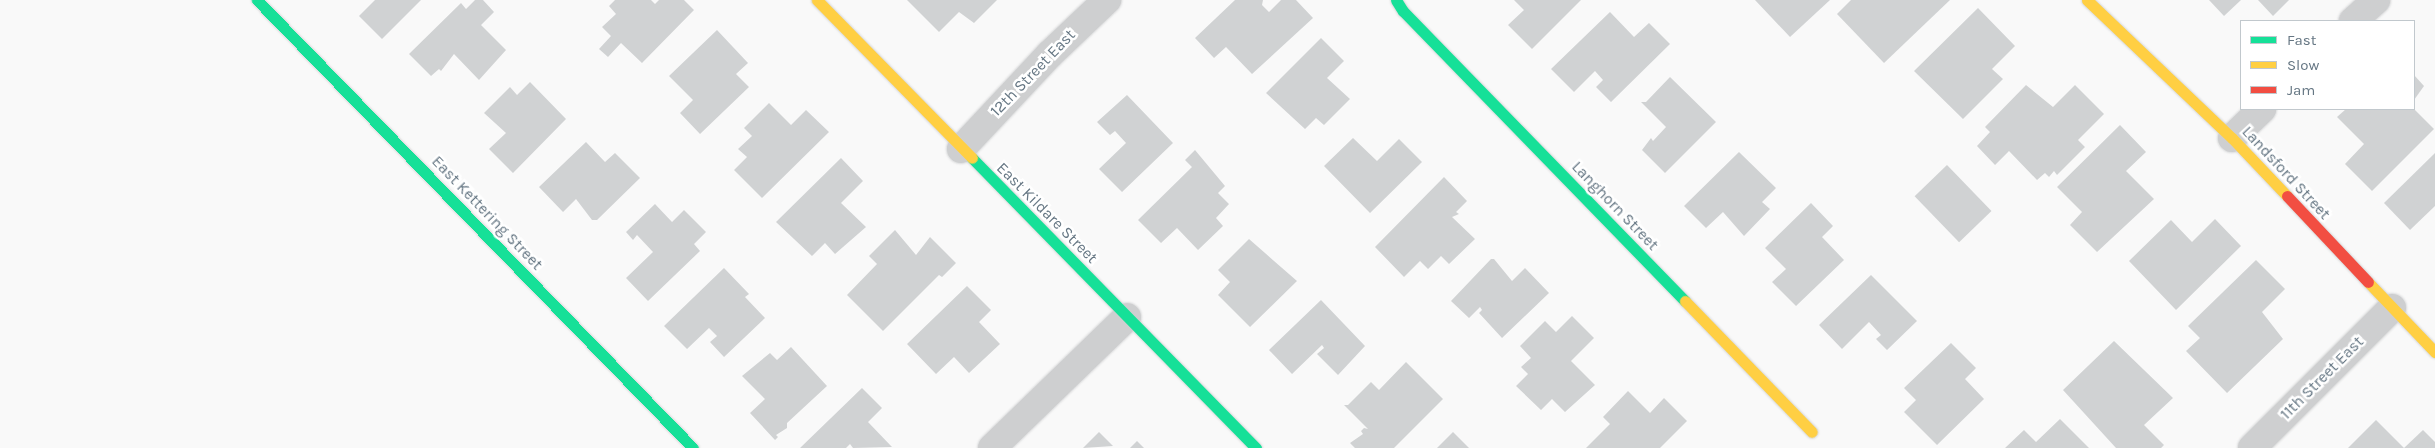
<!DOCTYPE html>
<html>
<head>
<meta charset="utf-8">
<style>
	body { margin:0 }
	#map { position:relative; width:2435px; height:448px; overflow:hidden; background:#f9f9f9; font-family:Karla,sans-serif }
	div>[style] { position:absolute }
	.building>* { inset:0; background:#d0d2d3; transform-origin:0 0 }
	.roads { filter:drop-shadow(0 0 1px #d5d6d7) drop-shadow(0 0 1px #d5d6d7) }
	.street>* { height:28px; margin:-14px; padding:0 14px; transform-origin:14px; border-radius:14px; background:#cecfd0 }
	.fast>* { height:11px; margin:-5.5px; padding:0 5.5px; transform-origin:5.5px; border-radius:5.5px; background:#16e098 }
	.slow>* { height:11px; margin:-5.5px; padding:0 5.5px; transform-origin:5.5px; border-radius:5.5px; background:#ffcf43 }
	.jam>* { height:11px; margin:-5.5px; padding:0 5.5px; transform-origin:5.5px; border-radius:5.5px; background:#f24e42 }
	span { translate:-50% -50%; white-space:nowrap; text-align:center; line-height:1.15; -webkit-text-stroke:5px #fff; paint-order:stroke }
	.street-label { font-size:16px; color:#657683 }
	.legend { position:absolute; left:2240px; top:20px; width:175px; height:90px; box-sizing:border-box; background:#fff; border:1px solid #c1c8cd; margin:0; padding:6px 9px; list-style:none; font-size:15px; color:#657683 }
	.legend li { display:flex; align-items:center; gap:10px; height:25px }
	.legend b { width:25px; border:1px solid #c1c8cd }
</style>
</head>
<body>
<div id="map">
	<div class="building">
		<div style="clip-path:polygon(375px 0,421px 0,382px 39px,359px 16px)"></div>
		<div style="clip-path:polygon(475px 0,483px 0,494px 12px,481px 25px,506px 50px,479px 80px,454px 54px,441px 71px,439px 69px,431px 76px,409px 54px,461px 3px,466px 9px)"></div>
		<div style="clip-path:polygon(615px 0,651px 0,655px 4px,659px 0,684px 0,694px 10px,642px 63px,621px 43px,608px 57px,599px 49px,611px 36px,602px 27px,616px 14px,609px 6px)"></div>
		<div style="clip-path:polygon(907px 0,997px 0,974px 23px,959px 12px,939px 32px)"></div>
		<div style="clip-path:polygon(1235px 0,1263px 0,1262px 5px,1269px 12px,1281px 0,1296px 0,1313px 18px,1252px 74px,1226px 47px,1214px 58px,1195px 38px)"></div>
		<div style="clip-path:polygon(1514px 0,1581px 0,1532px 49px,1508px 25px,1524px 10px)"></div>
		<div style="clip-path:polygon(1755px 0,1830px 0,1790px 37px)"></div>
		<div style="clip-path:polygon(1851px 0,1950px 0,1884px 63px,1837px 14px)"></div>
		<div style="clip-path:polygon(2209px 0,2241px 0,2224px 16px)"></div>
		<div style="clip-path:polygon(2258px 0,2289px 0,2273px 16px)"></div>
		<div style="clip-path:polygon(1978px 8px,2015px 46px,1992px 69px,2003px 79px,1963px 119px,1914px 71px)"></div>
		<div style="clip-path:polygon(1610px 12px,1634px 37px,1649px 23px,1670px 44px,1611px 102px,1596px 87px,1603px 80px,1595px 71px,1574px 92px,1551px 69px)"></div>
		<div style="clip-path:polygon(717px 30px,748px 63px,736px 74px,749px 87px,700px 134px,680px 113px,693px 100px,669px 76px)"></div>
		<div style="clip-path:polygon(1321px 38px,1344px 61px,1327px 78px,1350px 99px,1324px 125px,1316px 118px,1305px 129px,1266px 93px)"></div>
		<div style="clip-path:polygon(2414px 75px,2424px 86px,2414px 100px)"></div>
		<div style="clip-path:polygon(1670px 77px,1716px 122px,1665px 173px,1642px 150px,1651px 138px,1653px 141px,1666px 127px,1641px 102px,1646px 102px)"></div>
		<div style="clip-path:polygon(530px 82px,566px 119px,513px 173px,489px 149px,506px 133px,484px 113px,510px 87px,517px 95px)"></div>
		<div style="clip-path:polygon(2026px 85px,2053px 107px,2075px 85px,2104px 114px,2078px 140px,2085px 147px,2057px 175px,2054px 171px,2049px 177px,2045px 173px,2037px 180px,2009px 151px,1995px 165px,1977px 146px,1990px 132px,1985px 127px)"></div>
		<div style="clip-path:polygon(1127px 95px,1173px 143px,1122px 192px,1099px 169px,1126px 143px,1115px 131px,1110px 135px,1097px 122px)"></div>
		<div style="clip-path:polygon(769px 103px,791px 125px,806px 110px,829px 132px,762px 198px,734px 170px,747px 157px,738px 149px,752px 136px,744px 128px)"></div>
		<div style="clip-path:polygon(2346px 109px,2414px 109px,2434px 129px,2372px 191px,2345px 164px,2364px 144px,2337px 117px)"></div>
		<div style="clip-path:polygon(2120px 125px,2146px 152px,2126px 171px,2154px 199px,2097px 252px,2070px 225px,2082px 212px,2057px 187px)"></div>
		<div style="clip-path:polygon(1353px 138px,1377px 161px,1399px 139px,1422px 162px,1370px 213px,1324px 166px)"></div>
		<div style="clip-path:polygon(586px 142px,605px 162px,615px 153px,640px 178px,597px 220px,592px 220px,576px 199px,563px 212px,539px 187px)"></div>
		<div style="clip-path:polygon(1195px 150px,1225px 186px,1218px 193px,1229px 204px,1216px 218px,1223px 226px,1198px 250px,1177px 228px,1161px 243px,1138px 220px,1192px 167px,1185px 160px)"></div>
		<div style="clip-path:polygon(1739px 152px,1776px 188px,1762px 202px,1770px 209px,1744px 236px,1723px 212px,1706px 228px,1684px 206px)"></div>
		<div style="clip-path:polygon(2435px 153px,2435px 206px,2410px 230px,2384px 203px)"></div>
		<div style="clip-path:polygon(841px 158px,863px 181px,841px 203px,866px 227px,835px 254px,825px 243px,812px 256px,776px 222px)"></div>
		<div style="left:1947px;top:165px;width:64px;height:45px;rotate:46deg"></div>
		<div style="clip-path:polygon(1444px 177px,1467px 201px,1456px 212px,1459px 214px,1452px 217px,1475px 239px,1449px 264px,1441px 256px,1428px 269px,1420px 261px,1404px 277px,1375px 247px)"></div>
		<div style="clip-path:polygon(1811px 203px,1833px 226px,1822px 237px,1844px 260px,1796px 306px,1772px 282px,1786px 269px,1765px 248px)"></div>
		<div style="clip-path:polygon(655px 204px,672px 222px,684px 210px,706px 232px,694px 244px,700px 251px,648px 301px,626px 278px,653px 252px,637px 235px,633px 240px,626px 232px)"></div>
		<div style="clip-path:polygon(2215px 219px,2241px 246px,2176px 310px,2129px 261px,2171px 220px,2192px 242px)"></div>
		<div style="clip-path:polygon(895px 230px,916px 255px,930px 237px,956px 263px,942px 277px,939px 275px,883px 331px,847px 295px,877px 264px,869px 256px)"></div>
		<div style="clip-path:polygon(1249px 239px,1297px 281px,1250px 327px,1218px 295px,1230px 282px,1218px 270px)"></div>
		<div style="clip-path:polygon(1491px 259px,1494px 259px,1512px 281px,1525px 268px,1549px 293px,1502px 338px,1479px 313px,1482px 310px,1480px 307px,1469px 318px,1451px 301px)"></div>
		<div style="clip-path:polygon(2256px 260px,2285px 289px,2262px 312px,2283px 339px,2227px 393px,2186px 351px,2200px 338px,2188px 326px)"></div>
		<div style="clip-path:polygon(724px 268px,749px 294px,745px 297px,765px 318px,724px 357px,710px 342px,717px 336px,709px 328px,687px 349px,664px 326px)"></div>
		<div style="clip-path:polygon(1871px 275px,1917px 321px,1887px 350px,1876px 339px,1881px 335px,1869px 322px,1842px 349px,1819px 325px)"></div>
		<div style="clip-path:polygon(967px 286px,991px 310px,979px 322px,1000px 344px,969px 373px,954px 357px,936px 374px,907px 344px)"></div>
		<div style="clip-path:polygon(1321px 300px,1365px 346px,1338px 375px,1317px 354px,1324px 348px,1322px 345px,1292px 374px,1269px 350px)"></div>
		<div style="clip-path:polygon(1572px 316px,1594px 338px,1571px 361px,1595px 385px,1565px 412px,1552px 399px,1541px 410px,1516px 386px,1528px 374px,1521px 367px,1531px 358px,1520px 346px,1545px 321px,1556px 332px)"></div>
		<div style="clip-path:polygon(2114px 341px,2173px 398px,2144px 425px,2164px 445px,2161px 448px,2116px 448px,2063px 390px)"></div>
		<div style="clip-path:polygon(1951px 343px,1976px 368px,1965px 379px,1984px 399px,1937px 445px,1904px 412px,1916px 400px,1904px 388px)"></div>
		<div style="clip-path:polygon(791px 347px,827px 386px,787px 423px,787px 428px,776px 435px,778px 437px,775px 440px,750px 413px,765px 399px,742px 376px,770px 353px,777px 360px)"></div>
		<div style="clip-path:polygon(1406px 362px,1443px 399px,1394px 448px,1355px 448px,1350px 443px,1363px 434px,1361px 431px,1364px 428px,1368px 429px,1344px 405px,1348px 405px,1371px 382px,1379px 390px)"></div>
		<div style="clip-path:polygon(862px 388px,882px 408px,868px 422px,892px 447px,853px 448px,850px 444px,846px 448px,800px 448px)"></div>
		<div style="clip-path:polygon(1628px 391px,1650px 413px,1664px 398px,1687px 421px,1660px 448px,1586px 448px,1610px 424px,1603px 417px)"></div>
		<div style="clip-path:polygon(2060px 419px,2089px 448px,2005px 448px,2024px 430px,2036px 442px)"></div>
		<div style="clip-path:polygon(2376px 420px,2404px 448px,2348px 448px)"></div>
		<div style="clip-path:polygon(2423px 430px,2435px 442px,2435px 448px,2404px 448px)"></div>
		<div style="clip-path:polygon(1099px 432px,1113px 446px,1083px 448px)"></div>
		<div style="clip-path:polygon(1453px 432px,1469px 448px,1437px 448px)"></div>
		<div style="clip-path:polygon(1137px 441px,1144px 448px,1130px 448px)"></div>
	</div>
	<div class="roads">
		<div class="street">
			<div style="left:2353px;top:21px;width:31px;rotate:-42deg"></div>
			<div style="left:2232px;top:138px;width:42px;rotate:-44deg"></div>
			<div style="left:961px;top:149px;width:130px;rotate:-46.9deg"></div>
			<div style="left:1050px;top:54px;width:79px;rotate:-43.5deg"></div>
			<div style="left:992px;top:448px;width:188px;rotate:-44.1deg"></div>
			<div style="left:2252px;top:448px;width:198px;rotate:-45deg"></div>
		</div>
		<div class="fast">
			<div style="left:257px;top:0;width:625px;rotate:45.78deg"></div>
			<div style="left:1396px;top:0;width:13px;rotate:58deg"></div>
			<div style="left:1403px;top:11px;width:405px;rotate:45.8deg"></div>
			<div style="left:972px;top:158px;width:406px;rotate:45.6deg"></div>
		</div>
		<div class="slow">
			<div style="left:817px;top:0;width:221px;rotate:45.5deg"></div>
			<div style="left:2087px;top:0;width:200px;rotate:43.6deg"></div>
			<div style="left:2232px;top:138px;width:80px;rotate:46.5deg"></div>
			<div style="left:2368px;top:282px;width:97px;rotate:46.3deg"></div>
			<div style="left:1685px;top:301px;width:182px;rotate:45.9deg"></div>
		</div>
		<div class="jam">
			<div style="left:2287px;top:196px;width:118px;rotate:46.7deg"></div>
		</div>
	</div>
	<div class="street-label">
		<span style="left:1033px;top:73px;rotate:-46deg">12th Street East</span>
		<span style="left:2286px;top:173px;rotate:47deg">Landsford Street</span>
		<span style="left:1615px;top:206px;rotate:46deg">Langhorn Street</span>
		<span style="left:487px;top:213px;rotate:46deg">East Kettering Street</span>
		<span style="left:1047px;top:213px;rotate:45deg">East Kildare Street</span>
		<span style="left:2322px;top:378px;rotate:-45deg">11th Street East</span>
	</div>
	<ul class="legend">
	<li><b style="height:6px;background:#16e098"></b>Fast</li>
	<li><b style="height:6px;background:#ffcf43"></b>Slow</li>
	<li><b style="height:6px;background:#f24e42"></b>Jam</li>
	</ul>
</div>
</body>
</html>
